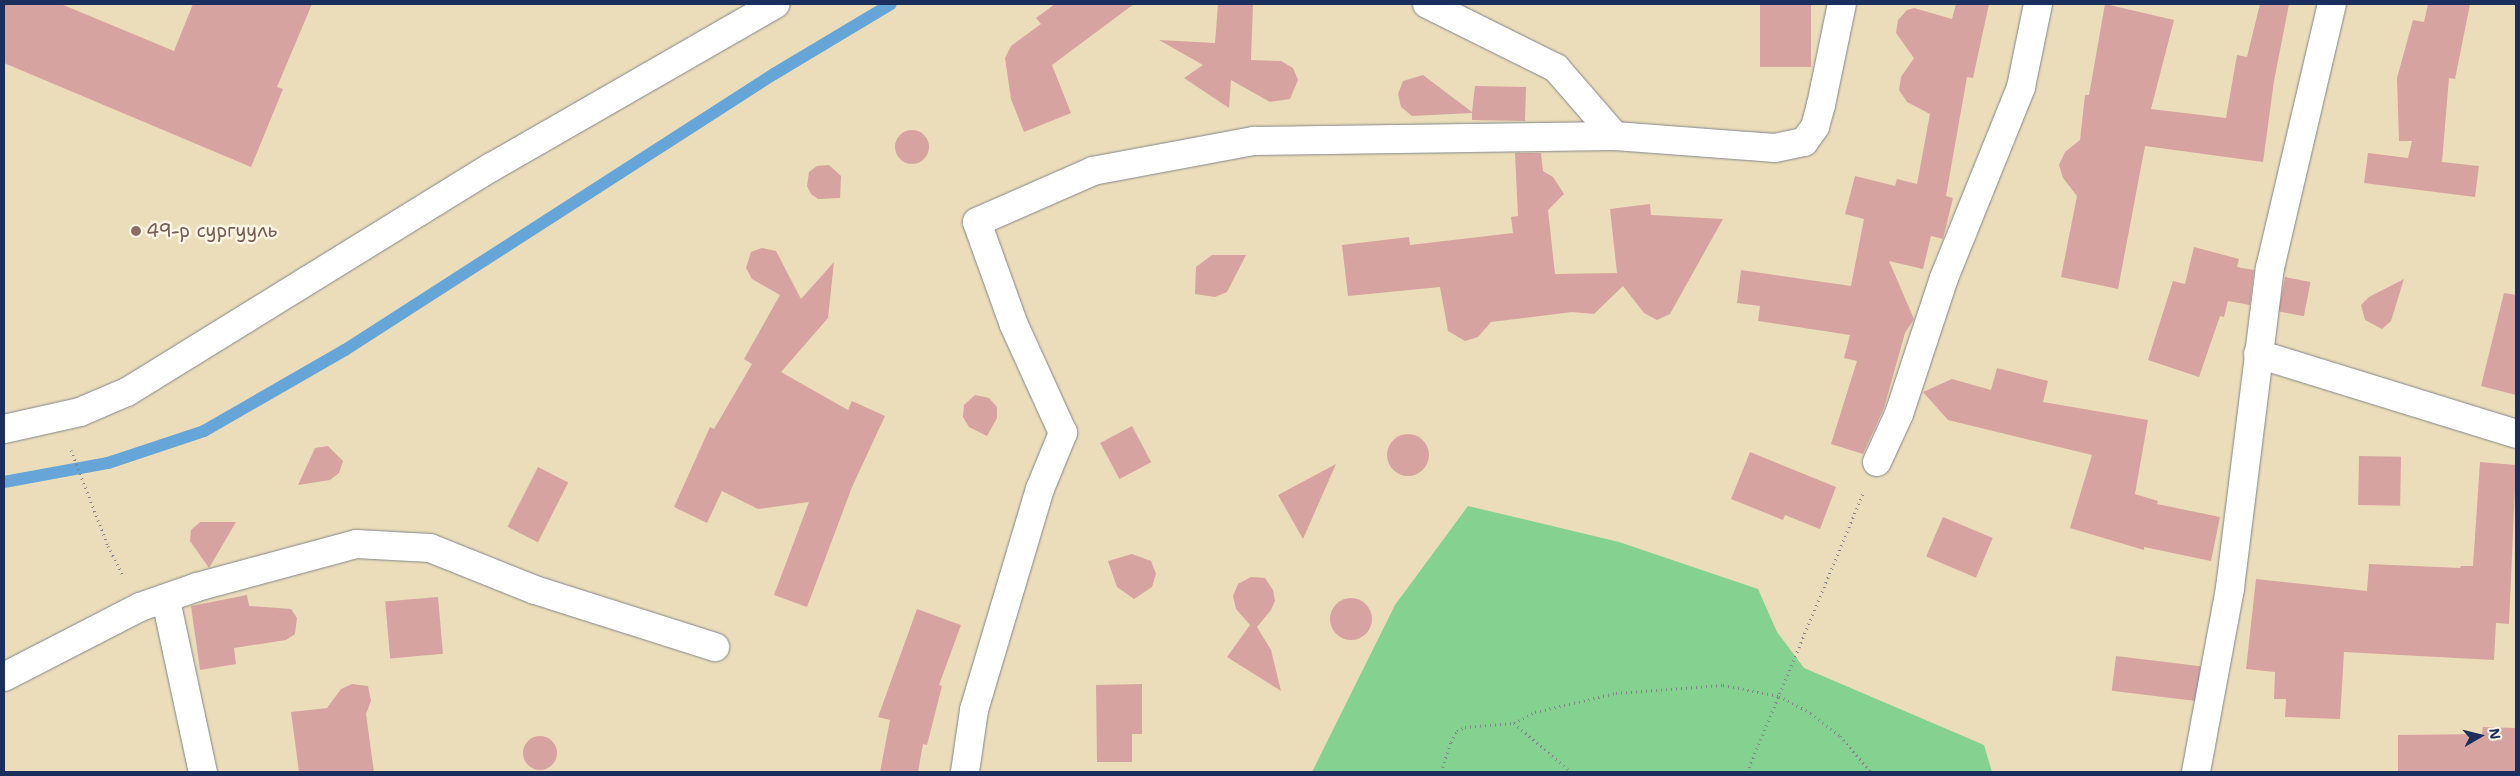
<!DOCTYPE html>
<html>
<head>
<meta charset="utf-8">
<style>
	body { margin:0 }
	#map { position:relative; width:2520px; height:776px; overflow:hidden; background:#ebddb9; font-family:"Shantell Sans",sans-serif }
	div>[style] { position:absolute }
	.green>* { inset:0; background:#84d190 }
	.stream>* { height:12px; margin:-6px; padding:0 6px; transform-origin:6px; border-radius:6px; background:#65a5d8 }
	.building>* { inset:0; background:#d7a3a0; transform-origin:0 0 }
	.round { border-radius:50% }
	.path>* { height:3px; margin-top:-1.5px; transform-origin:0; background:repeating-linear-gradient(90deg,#83868c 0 1px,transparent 0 5px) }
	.roads { filter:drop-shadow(0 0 1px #83868c) drop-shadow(0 0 1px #83868c) }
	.minor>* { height:28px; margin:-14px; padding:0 14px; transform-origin:14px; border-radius:14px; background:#fff }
	.dots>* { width:14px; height:14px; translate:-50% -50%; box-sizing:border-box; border:2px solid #fcf5e5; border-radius:50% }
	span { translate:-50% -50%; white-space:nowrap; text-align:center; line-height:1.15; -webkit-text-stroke:5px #fcf5e5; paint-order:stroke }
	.education-label { font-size:19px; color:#785e54 }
	.left { translate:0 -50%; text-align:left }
	.frame { position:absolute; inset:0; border:5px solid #1b2f5e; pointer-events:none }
	.north { position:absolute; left:2455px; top:711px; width:50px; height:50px; -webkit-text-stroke:4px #fcf5e5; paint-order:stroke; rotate:82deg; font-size:14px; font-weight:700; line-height:20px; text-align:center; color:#1b2f5e }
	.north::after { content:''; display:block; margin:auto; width:18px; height:22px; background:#1b2f5e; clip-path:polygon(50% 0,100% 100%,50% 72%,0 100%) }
</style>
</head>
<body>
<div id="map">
	<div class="green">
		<div style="clip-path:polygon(1468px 506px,1619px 542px,1758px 589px,1777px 632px,1804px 668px,1984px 745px,1992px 772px,1312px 772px,1395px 605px)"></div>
	</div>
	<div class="stream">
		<div style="left:4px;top:482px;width:106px;rotate:-10.4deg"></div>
		<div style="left:108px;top:463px;width:101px;rotate:-18.4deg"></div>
		<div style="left:204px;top:431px;width:163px;rotate:-29.9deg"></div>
		<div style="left:345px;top:350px;width:510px;rotate:-32.76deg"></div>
		<div style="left:774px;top:74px;width:136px;rotate:-30.9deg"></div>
	</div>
	<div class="building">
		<div style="clip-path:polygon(4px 4px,61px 4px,174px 51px,193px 4px,312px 4px,277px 87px,283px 89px,251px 167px,4px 63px)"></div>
		<div style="clip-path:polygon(1055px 4px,1134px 4px,1052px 65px,1071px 113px,1024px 132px,1011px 99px,1005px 58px,1011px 46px,1041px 24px,1036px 18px)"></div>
		<div style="clip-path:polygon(1218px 4px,1253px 4px,1251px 60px,1281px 61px,1293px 68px,1298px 80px,1290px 99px,1270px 102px,1231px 80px,1229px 108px,1184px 78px,1203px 65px,1159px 40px,1215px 43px)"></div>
		<div style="left:1760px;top:4px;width:51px;height:63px"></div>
		<div style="clip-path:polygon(1956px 4px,1989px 4px,1973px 78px,1967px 77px,1946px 196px,1953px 198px,1943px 239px,1931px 236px,1923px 269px,1889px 261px,1914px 319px,1905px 333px,1884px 408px,1863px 454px,1831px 444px,1857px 361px,1844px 358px,1850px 335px,1758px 321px,1760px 306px,1737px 303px,1741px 270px,1851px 286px,1864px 219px,1845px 214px,1855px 176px,1895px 186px,1897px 179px,1917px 184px,1930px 114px,1907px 102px,1899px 90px,1901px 77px,1914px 58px,1896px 33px,1898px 20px,1907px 10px,1914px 8px,1952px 19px)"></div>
		<div style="clip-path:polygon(2105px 4px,2174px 20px,2151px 109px,2226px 118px,2237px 55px,2247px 57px,2260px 4px,2289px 4px,2274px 81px,2263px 162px,2145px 146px,2118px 289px,2061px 277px,2077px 196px,2063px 178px,2059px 165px,2065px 152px,2080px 140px,2085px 95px,2089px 95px)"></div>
		<div style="clip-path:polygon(2428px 4px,2470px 4px,2455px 79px,2449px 78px,2442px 162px,2479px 166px,2475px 197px,2364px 183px,2368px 153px,2408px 158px,2412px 141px,2399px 141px,2397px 78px,2413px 20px,2424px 22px)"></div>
		<div style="clip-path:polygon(1423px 75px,1472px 112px,1475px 86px,1526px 87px,1525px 121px,1472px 120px,1472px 113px,1412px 116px,1401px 107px,1398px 94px,1403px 81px)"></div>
		<div class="round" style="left:895px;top:130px;width:34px;height:34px"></div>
		<div style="clip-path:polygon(1515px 153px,1541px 153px,1543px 171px,1553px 177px,1564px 194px,1548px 210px,1555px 274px,1617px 273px,1610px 209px,1650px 204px,1651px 215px,1723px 219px,1670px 314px,1657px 320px,1644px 313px,1623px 286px,1594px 314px,1572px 312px,1491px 322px,1478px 337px,1465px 341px,1448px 331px,1440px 287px,1348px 296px,1342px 245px,1409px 237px,1410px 245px,1513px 233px,1511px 217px,1518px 216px)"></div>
		<div style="clip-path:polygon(829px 165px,841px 176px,840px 198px,818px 199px,811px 194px,807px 186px,809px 172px,817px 166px)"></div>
		<div style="clip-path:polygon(2194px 247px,2239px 259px,2237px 267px,2254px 270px,2250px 305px,2228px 301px,2224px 317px,2220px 316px,2199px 377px,2148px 360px,2173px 281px,2185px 284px)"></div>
		<div style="clip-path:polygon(762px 248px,776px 251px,801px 299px,834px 262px,828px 318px,781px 372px,848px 410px,852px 401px,885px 416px,852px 487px,807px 607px,774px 595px,809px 502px,758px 509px,722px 491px,707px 523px,674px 507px,710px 427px,714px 429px,752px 364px,744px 359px,780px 295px,752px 279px,746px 268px,751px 252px)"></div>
		<div style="clip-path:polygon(1212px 255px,1246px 255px,1227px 292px,1215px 297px,1195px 294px,1196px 267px)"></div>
		<div style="left:2285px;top:277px;width:26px;height:35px;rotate:11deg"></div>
		<div style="clip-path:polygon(2404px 279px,2391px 321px,2382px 329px,2365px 320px,2361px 305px,2369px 297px)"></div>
		<div style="clip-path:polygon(2504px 293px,2516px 295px,2516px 395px,2481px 386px)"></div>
		<div style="clip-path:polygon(1997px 368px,2048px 381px,2043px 402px,2148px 420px,2135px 494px,2158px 501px,2157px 504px,2220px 517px,2211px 561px,2144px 547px,2144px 550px,2070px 528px,2092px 455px,1948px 420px,1923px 392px,1952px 379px,1991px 390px)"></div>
		<div style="clip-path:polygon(975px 395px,989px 398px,997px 407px,997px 418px,987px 436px,969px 427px,963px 417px,964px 405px)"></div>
		<div style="left:1132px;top:426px;width:41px;height:36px;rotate:62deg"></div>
		<div class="round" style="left:1387px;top:434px;width:42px;height:42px"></div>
		<div style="clip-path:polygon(328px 446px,343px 461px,339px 473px,330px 480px,298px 485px,315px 448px)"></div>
		<div style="clip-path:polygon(1750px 452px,1836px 487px,1820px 529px,1785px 515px,1783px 520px,1731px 499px)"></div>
		<div style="left:2359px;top:456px;width:42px;height:49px;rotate:1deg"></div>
		<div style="clip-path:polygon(2480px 462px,2516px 465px,2509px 624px,2496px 623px,2494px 660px,2344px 652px,2340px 719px,2285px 717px,2286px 699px,2274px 699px,2275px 672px,2246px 669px,2256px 579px,2367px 591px,2369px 564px,2460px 568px,2461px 566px,2473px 566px)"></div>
		<div style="clip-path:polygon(1336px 464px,1303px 539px,1278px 495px)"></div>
		<div style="left:538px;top:467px;width:34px;height:67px;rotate:27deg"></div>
		<div style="left:1943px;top:517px;width:54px;height:43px;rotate:23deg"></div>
		<div style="clip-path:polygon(200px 522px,236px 522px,209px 568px,190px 541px,191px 530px)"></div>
		<div style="clip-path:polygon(1132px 554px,1151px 561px,1156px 574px,1152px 587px,1134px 599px,1117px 587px,1108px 561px)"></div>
		<div style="clip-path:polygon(1251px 577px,1265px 578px,1273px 590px,1275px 601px,1271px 610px,1257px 627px,1271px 650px,1281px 691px,1227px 657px,1250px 625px,1236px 609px,1233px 596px,1238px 584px)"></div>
		<div style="clip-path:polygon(247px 595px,249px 606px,291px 609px,297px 618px,295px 634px,286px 640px,234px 648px,236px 664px,200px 670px,191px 606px)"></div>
		<div style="left:438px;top:597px;width:57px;height:53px;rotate:85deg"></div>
		<div class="round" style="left:1330px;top:598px;width:42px;height:42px"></div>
		<div style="clip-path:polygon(917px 609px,961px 625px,939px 685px,942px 686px,927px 745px,923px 744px,918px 772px,880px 772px,890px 720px,878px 717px)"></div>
		<div style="left:2116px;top:656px;width:85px;height:35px;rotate:7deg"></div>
		<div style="clip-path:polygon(352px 684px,368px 686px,371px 701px,366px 714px,374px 772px,299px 772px,291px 712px,327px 708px,341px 689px)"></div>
		<div style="clip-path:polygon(1142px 684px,1142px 734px,1132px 734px,1132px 762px,1097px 762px,1096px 685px)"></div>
		<div style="clip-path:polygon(2483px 727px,2516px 728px,2516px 772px,2398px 772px,2398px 735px,2482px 734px)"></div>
		<div class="round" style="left:523px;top:736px;width:34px;height:34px"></div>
	</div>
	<div class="path">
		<div style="left:71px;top:450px;width:103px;rotate:68.9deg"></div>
		<div style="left:108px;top:546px;width:33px;rotate:63deg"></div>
		<div style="left:1514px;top:723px;width:75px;rotate:40.7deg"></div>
		<div style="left:1441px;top:772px;width:32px;rotate:-72deg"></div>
		<div style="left:1451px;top:742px;width:13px;rotate:-61deg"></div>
		<div style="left:1457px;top:731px;width:9px;rotate:-27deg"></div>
		<div style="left:1465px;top:727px;width:49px;rotate:-4.7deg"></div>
		<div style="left:1514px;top:723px;width:24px;rotate:-28deg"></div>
		<div style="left:1535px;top:712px;width:83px;rotate:-13.2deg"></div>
		<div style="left:1616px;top:693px;width:107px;rotate:-4.3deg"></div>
		<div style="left:1723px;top:685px;width:57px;rotate:11.1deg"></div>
		<div style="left:1779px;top:696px;width:36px;rotate:28deg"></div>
		<div style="left:1811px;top:713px;width:37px;rotate:38deg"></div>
		<div style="left:1840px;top:736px;width:48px;rotate:49.3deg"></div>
		<div style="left:1747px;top:772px;width:301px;rotate:-67.4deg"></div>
	</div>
	<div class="roads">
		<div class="minor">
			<div style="left:1427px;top:4px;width:144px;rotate:26.4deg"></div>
			<div style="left:1556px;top:68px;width:90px;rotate:49.1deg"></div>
			<div style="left:2258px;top:354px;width:270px;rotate:17.2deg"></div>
			<div style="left:4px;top:429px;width:78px;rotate:-12.6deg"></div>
			<div style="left:80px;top:412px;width:51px;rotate:-23.1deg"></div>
			<div style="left:127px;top:392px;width:429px;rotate:-31.7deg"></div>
			<div style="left:492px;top:167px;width:327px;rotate:-29.9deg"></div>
			<div style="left:1877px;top:462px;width:53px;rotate:-65.4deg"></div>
			<div style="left:1899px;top:414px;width:143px;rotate:-71.7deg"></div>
			<div style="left:1944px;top:278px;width:206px;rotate:-68deg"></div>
			<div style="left:2021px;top:87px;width:85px;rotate:-78.4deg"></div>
			<div style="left:166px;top:600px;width:176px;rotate:77.9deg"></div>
			<div style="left:4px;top:677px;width:153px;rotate:-27.2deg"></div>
			<div style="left:140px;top:607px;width:60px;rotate:-19.3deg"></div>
			<div style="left:197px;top:587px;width:165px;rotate:-15.1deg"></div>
			<div style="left:356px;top:544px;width:74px;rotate:3.1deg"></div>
			<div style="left:430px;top:548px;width:113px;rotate:21.8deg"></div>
			<div style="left:535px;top:590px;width:189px;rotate:17.6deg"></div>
			<div style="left:965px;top:772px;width:63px;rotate:-81.7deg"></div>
			<div style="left:974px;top:710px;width:231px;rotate:-73.4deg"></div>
			<div style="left:1040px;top:489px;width:61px;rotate:-67.7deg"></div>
			<div style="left:1063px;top:433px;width:119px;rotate:-114.4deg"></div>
			<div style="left:1014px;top:325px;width:109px;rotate:-109.8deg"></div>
			<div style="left:977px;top:222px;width:127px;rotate:-23.7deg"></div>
			<div style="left:1093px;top:171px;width:164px;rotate:-10.6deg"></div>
			<div style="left:1254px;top:141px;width:361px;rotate:-0.8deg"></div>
			<div style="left:1615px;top:136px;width:160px;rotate:4.3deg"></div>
			<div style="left:1775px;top:148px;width:30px;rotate:-12deg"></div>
			<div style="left:1804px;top:142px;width:19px;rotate:-54deg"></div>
			<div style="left:1815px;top:127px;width:23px;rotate:-75deg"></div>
			<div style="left:1821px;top:105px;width:103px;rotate:-78.3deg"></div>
			<div style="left:2196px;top:772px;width:187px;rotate:-79.5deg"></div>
			<div style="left:2230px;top:588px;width:322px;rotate:-82.9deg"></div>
			<div style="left:2270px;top:268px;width:271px;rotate:-76.8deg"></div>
		</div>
	</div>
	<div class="dots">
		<div style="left:136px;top:231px;background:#8d6e63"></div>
	</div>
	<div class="education-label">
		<span class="left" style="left:146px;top:231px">49-р сургууль</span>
	</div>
	<div class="frame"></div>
	<div class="north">N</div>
</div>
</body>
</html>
